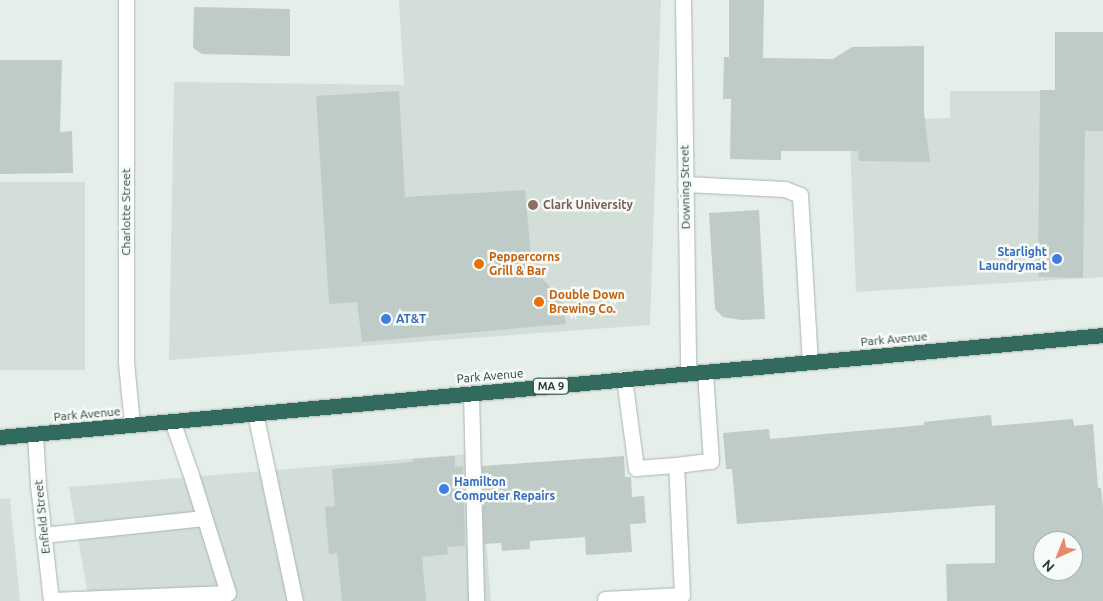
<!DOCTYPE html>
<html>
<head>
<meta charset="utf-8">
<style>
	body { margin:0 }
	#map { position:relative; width:1103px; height:601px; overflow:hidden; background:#e6eeea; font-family:Ubuntu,sans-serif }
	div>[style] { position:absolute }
	.built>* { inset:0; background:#d4ded9; transform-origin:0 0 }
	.building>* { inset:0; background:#becbc6 }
	.roads { filter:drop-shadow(0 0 1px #a8b6b1) drop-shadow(0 0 1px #a8b6b1) }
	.lane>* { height:15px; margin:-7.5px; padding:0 7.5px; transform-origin:7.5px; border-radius:7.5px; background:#fff }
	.street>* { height:15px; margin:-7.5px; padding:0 7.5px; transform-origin:7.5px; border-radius:7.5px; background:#fff }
	.highway>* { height:15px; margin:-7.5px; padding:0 7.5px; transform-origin:7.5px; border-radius:7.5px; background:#336a5e }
	.dots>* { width:14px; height:14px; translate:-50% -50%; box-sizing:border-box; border:2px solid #f6faf8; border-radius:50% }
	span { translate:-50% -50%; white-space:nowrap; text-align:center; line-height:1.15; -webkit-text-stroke:5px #f6faf8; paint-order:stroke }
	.shield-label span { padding:1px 4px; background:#f6faf8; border:1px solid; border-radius:4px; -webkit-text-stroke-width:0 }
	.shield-label { font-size:11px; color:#253f38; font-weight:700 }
	.street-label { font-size:12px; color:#253f38 }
	.education-label { font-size:12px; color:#785e54; font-weight:700 }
	.left { translate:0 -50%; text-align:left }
	.shop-label { font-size:12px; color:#366cbe; font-weight:700 }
	.right { translate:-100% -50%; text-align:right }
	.food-label { font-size:12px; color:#c56008; font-weight:700 }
	.north { position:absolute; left:1033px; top:531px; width:50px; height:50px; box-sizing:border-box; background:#f6faf8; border:1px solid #a2afab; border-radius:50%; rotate:224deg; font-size:14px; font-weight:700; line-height:20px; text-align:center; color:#253f38 }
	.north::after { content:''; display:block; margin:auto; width:18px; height:22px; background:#ea8867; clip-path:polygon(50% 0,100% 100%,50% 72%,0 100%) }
</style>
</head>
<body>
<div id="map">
	<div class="built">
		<div style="clip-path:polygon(399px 0,661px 0,650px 325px,169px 360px,174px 82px,404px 85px)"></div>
		<div style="clip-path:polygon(950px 91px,1103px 91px,1103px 277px,856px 292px,849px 121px,950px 118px)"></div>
		<div style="left:85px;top:182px;width:188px;height:85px;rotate:90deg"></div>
		<div style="clip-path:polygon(479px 453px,491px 601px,89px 601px,69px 487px)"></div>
		<div style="clip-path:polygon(10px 498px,20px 601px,0 601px,0 499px)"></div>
	</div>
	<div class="building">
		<div style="clip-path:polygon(729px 0,764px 0,763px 58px,833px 59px,852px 47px,924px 46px,924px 112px,930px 162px,859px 161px,858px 151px,781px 151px,781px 160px,730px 159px,731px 99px,723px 99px,724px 57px,729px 57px)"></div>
		<div style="clip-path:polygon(194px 7px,290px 9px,290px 56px,202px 54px,193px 48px)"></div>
		<div style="clip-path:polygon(1055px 32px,1103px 32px,1103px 131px,1085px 131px,1083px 278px,1038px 277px,1040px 90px,1055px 90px)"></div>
		<div style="clip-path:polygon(0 60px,62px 60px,60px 132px,72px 131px,73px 173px,0 174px)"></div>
		<div style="clip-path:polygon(399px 91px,405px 197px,525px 190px,532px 267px,562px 300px,566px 324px,362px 342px,357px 302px,329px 304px,316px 96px)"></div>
		<div style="clip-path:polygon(759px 210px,765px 319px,741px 320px,723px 317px,715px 309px,709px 213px)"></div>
		<div style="clip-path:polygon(evenodd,991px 415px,992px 426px,1073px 419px,1074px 426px,1093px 424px,1098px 488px,1101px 488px,1103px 507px,1103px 601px,947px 601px,946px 564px,995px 563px,995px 505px,737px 524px,732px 469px,726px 469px,723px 433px,769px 429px,770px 439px,924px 425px,924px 422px,991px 415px,1043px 541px,1073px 541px,1073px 571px,1043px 571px,1043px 541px)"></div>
		<div style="clip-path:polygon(455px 456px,455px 467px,463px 466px,465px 546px,447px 547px,448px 554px,422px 557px,426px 601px,342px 601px,337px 553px,329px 554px,325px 507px,335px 506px,332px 469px,413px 462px,412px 459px)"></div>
		<div style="clip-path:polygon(624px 456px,625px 477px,631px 477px,632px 497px,644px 496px,646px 523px,630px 524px,632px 552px,586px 555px,585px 537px,530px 541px,530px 549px,502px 551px,501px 543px,484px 544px,482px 466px)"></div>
	</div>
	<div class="roads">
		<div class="lane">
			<div style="left:685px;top:184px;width:100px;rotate:2.9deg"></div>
			<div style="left:785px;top:189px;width:16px;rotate:22deg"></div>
			<div style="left:800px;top:195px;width:167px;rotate:86.6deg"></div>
			<div style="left:624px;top:378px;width:91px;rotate:82.4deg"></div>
			<div style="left:636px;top:468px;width:40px;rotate:-4.3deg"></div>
			<div style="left:676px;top:465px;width:35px;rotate:-7deg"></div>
			<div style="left:711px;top:461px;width:89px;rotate:-93.9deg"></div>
			<div style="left:471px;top:393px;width:208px;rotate:88.6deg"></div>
			<div style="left:255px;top:413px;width:192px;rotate:78deg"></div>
			<div style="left:43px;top:535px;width:162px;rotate:-6deg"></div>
			<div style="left:605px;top:599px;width:77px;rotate:-3deg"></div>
			<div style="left:682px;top:595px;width:130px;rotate:-92.6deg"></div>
			<div style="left:51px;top:600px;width:177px;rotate:-2.3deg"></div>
			<div style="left:228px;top:593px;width:127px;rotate:-107.4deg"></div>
			<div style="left:190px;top:472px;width:54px;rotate:-109.4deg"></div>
		</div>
		<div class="street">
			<div style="left:126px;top:0;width:362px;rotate:90deg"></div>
			<div style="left:126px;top:362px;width:62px;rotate:84.5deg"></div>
			<div style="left:683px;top:0;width:373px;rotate:89.2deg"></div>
			<div style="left:35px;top:434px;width:51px;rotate:86.6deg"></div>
			<div style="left:38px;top:485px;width:117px;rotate:83.6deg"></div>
		</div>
		<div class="highway">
			<div style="left:0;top:437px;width:1108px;rotate:-5.28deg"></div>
		</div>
	</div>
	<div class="dots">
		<div style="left:533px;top:205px;background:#8d6e63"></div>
		<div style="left:1057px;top:259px;background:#3f7fe0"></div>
		<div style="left:479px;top:264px;background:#e8710a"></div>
		<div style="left:539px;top:302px;background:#e8710a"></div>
		<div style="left:386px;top:319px;background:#3f7fe0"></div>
		<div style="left:444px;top:489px;background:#3f7fe0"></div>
	</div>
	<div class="shield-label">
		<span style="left:551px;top:386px">MA 9</span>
	</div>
	<div class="street-label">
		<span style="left:685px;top:187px;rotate:-91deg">Downing Street</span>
		<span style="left:126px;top:212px;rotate:-90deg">Charlotte Street</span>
		<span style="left:894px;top:339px;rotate:-5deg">Park Avenue</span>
		<span style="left:490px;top:376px;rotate:-5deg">Park Avenue</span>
		<span style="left:87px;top:414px;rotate:-5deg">Park Avenue</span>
		<span style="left:42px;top:517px;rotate:-96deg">Enfield Street</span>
	</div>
	<div class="education-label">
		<span class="left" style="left:543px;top:205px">Clark University</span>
	</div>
	<div class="shop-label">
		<span class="right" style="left:1047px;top:259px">Starlight<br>Laundrymat</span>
		<span class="left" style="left:396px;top:319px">AT&amp;T</span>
		<span class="left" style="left:454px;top:489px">Hamilton<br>Computer Repairs</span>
	</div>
	<div class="food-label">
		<span class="left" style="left:489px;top:264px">Peppercorns<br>Grill &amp; Bar</span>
		<span class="left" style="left:549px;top:302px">Double Down<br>Brewing Co.</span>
	</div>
	<div class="north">N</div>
</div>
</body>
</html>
